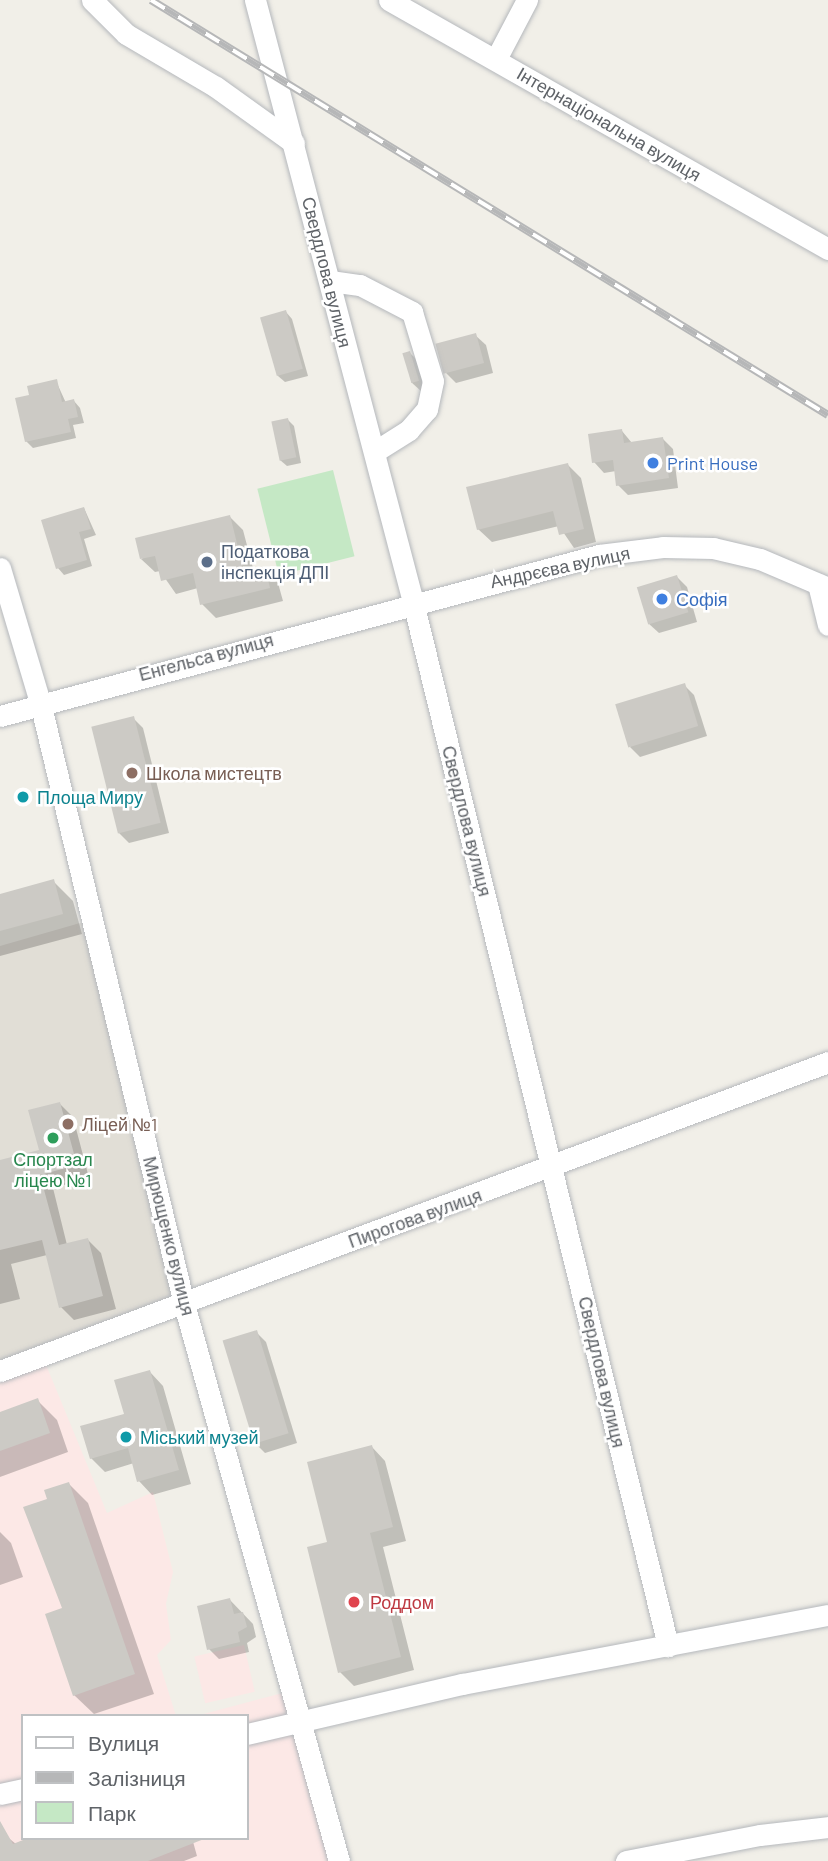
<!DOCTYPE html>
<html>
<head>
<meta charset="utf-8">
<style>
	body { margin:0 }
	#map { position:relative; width:828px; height:1861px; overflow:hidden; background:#f1efe8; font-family:Barlow,sans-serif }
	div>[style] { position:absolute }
	.education>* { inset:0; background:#e1ded6 }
	.medical>* { inset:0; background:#fce8e6; transform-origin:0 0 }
	.green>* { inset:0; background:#c5e8c5; transform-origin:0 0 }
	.shadow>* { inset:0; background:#0003 }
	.building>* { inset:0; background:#cccac5; transform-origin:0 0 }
	.roads { filter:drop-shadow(0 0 2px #b5b8bc) drop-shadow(0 0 2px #b5b8bc) }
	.minor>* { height:21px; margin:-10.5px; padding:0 10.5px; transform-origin:10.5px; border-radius:10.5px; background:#fff }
	.rail>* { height:8px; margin-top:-4px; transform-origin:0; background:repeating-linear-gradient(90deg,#fff 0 16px,#b6b7b8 0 32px); box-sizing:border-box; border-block:2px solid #b6b7b8 }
	.dots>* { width:19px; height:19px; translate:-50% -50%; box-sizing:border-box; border:4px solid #fff; border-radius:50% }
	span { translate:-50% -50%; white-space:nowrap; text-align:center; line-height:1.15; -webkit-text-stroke:5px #fff; paint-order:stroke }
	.street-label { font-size:18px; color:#5f6368 }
	.shop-label { font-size:18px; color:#366cbe }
	.left { translate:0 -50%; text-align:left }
	.service-label { font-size:18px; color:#4e5e75 }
	.education-label { font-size:18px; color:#785e54 }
	.culture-label { font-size:18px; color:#0d838f }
	.leisure-label { font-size:18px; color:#27864d }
	.health-label { font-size:18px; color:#be3a42 }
	.legend { position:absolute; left:21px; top:1714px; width:228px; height:126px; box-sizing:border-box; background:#fff; border:2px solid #bfc1c3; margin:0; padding:9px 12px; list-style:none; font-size:21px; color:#5f6368 }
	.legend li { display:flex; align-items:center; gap:14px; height:35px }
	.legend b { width:35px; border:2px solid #bfc1c3 }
</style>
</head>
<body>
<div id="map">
	<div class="education">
		<div style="clip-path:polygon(94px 919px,173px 1302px,0 1371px,0 946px)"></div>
	</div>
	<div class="medical">
		<div style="clip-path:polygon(42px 1355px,107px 1513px,153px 1492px,173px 1572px,166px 1604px,171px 1640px,157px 1655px,176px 1716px,23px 1716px,23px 1838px,247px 1838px,247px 1716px,196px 1716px,294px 1690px,339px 1861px,0 1861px,0 1371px)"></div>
		<div style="left:244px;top:1645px;width:48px;height:51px;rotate:77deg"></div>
	</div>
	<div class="green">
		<div style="left:333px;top:470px;width:89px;height:78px;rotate:76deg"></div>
	</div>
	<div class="shadow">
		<div style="clip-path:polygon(286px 312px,292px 319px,308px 376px,285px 382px,278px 376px)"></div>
		<div style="clip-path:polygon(475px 335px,486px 345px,493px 373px,456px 383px,446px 373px)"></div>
		<div style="clip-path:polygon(410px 353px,420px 363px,428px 391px,422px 392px,411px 382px)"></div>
		<div style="clip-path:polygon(56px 381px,66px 403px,74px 401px,80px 408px,84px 423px,73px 425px,76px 438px,33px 448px,26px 441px,31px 396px)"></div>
		<div style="clip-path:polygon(288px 420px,294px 426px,301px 463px,287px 466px,280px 460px)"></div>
		<div style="clip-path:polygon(622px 431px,632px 443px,663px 439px,673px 449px,678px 488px,628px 495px,618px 485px,616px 471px,604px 473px,594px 462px)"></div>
		<div style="clip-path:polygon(567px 464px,581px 478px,596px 542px,574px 548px,559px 526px,492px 542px,478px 529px)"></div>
		<div style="clip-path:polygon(84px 508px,96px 535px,84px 539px,92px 566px,64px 575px,58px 568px)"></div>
		<div style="clip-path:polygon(230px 517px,243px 530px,254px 572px,265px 569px,278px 583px,283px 601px,216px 618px,202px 604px,198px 588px,176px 594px,160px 571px,155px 572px,141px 559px)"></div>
		<div style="clip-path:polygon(677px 577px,687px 587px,697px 622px,659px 633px,648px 623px)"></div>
		<div style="clip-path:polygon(684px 685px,694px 695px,707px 736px,640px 757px,630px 747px)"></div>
		<div style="clip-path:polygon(133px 718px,143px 728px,169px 833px,129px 843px,119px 833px)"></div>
		<div style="clip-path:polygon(53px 881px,73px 901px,82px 934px,0 956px,0 896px)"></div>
		<div style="clip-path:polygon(60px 1104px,73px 1117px,89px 1178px,53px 1188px,67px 1245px,88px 1240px,101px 1253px,116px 1309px,74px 1320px,61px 1307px,47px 1255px,11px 1264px,20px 1299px,0 1304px,0 1162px,41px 1152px)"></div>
		<div style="clip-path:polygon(256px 1332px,266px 1342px,297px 1443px,265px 1453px,255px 1443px)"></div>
		<div style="clip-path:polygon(150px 1372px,163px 1386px,191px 1484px,152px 1495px,139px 1481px,134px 1463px,105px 1472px,91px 1458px,126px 1415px)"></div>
		<div style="clip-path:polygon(37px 1400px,57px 1420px,68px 1452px,0 1477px,0 1414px)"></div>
		<div style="clip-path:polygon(372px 1447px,385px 1461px,406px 1541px,383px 1547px,414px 1670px,354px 1686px,340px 1672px,329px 1543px)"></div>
		<div style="clip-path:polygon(69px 1484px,88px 1503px,154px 1694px,94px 1714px,74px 1695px,65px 1609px)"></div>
		<div style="clip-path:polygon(0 1532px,11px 1543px,23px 1577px,0 1585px)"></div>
		<div style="clip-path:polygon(230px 1600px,253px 1624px,256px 1637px,247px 1643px,249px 1652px,219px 1659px,209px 1649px)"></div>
		<div style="clip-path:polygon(0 1831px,16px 1844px,34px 1838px,192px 1838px,197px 1856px,184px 1861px,0 1861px)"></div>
	</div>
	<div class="building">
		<div style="left:286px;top:310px;width:61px;height:27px;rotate:74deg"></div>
		<div style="left:476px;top:333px;width:31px;height:42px;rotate:75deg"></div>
		<div style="left:410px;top:351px;width:31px;height:8px;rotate:73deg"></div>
		<div style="clip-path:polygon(57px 379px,62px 402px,74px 399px,78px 417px,68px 419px,71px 432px,25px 442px,15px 398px,29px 395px,27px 386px)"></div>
		<div style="left:288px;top:418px;width:40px;height:17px;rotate:78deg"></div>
		<div style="clip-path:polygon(622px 429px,624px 443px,663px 437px,669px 478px,616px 486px,613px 460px,592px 463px,588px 434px)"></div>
		<div style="clip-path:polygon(568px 463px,584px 529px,559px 535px,553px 511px,477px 530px,466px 487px)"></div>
		<div style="clip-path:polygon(84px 507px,91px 529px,79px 532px,87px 560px,56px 569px,41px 520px)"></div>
		<div style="clip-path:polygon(230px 515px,244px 572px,265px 567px,270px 588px,200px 605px,193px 573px,161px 581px,155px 556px,140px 559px,135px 538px)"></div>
		<div style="left:677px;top:575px;width:39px;height:42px;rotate:73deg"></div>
		<div style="left:685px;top:683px;width:45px;height:73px;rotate:73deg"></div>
		<div style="left:134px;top:716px;width:110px;height:44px;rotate:76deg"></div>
		<div style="clip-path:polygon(54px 879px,63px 914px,0 931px,0 894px)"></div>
		<div style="clip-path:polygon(60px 1102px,77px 1165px,40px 1175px,59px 1245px,88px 1238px,103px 1296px,59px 1308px,42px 1240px,0 1250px,0 1160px,39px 1150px,28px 1110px)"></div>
		<div style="left:257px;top:1330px;width:108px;height:36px;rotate:73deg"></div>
		<div style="clip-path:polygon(150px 1370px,179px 1470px,137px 1482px,128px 1448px,90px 1459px,80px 1426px,124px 1414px,114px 1380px)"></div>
		<div style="clip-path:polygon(38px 1398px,50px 1433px,0 1451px,0 1412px)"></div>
		<div style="clip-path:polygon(372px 1445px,393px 1527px,370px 1533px,401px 1657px,338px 1673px,307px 1547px,327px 1542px,307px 1462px)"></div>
		<div style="clip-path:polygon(69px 1482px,135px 1674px,73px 1696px,45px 1614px,62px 1608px,23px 1507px,47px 1499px,44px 1490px)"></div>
		<div style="clip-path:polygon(230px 1598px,234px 1614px,243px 1612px,247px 1627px,238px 1632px,240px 1642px,207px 1650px,197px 1606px)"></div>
		<div style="clip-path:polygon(0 1821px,13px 1844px,28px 1838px,204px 1839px,148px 1861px,0 1861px)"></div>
	</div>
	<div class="roads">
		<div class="minor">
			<div style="left:92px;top:0;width:48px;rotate:45deg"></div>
			<div style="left:126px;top:34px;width:104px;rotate:30.5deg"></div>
			<div style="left:216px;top:87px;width:96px;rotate:35.7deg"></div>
			<div style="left:255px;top:0;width:622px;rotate:75.29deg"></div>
			<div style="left:413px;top:602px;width:1075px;rotate:76.27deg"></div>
			<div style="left:389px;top:0;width:505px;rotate:29.56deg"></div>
			<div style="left:496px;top:59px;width:67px;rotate:-62.3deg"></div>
			<div style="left:330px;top:281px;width:30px;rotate:8deg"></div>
			<div style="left:360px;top:285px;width:59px;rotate:27.4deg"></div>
			<div style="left:412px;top:312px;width:72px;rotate:73.1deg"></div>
			<div style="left:433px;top:381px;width:29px;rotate:102deg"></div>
			<div style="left:427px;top:409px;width:28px;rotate:131deg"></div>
			<div style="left:409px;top:430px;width:41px;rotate:147.8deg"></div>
			<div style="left:0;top:568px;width:140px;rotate:73.4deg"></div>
			<div style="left:40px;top:702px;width:619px;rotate:76.55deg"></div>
			<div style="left:184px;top:1304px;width:578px;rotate:74.45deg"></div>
			<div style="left:818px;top:584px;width:42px;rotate:76.3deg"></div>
			<div style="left:0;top:716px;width:620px;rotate:-15.04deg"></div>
			<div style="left:599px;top:555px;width:64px;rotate:-7.1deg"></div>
			<div style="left:663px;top:547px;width:50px;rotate:1.1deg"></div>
			<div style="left:713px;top:548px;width:48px;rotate:13.2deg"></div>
			<div style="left:760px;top:559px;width:74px;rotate:23.1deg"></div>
			<div style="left:0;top:1371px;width:884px;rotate:-20.46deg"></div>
			<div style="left:247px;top:1734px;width:221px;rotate:-13.1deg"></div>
			<div style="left:462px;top:1684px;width:372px;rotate:-10.7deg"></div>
			<div style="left:0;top:1794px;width:24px;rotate:-12deg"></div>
			<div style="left:626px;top:1861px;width:136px;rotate:-11deg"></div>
			<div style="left:760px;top:1835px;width:68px;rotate:-6.7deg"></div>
		</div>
	</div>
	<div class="rail">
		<div style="left:151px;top:0;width:794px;rotate:31.51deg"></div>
	</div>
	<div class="dots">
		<div style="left:653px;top:463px;background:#3f7fe0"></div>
		<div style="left:207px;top:562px;background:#5c6f8a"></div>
		<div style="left:662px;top:599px;background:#3f7fe0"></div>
		<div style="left:132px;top:773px;background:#8d6e63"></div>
		<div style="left:23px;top:797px;background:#0f9aa8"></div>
		<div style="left:68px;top:1124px;background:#8d6e63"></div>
		<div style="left:53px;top:1138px;background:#2e9e5b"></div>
		<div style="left:126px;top:1437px;background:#0f9aa8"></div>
		<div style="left:354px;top:1602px;background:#e0444e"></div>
	</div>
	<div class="street-label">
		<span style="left:609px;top:124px;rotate:30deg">Інтернаціональна вулиця</span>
		<span style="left:327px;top:272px;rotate:76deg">Свердлова вулиця</span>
		<span style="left:560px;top:567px;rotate:-12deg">Андрєєва вулиця</span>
		<span style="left:206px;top:657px;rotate:-15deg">Енгельса вулиця</span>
		<span style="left:467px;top:821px;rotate:76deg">Свердлова вулиця</span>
		<span style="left:415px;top:1218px;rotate:-20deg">Пирогова вулиця</span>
		<span style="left:169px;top:1236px;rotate:76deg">Мирющенко вулиця</span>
		<span style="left:602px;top:1372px;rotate:77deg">Свердлова вулиця</span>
	</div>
	<div class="shop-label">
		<span class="left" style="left:667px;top:463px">Print House</span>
		<span class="left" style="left:676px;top:599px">Софія</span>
	</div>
	<div class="service-label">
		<span class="left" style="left:221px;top:562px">Податкова<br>інспекція ДПІ</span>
	</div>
	<div class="education-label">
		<span class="left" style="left:146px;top:773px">Школа мистецтв</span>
		<span class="left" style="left:82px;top:1124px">Ліцей №1</span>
	</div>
	<div class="culture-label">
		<span class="left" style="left:37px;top:797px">Площа Миру</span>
		<span class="left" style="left:140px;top:1437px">Міський музей</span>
	</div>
	<div class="leisure-label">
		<span style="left:53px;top:1170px">Спортзал<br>ліцею №1</span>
	</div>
	<div class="health-label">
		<span class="left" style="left:370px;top:1602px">Роддом</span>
	</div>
	<ul class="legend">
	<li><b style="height:9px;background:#fff"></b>Вулиця</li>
	<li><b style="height:9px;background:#b6b7b8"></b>Залізниця</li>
	<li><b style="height:19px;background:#c5e8c5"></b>Парк</li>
	</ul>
</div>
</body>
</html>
